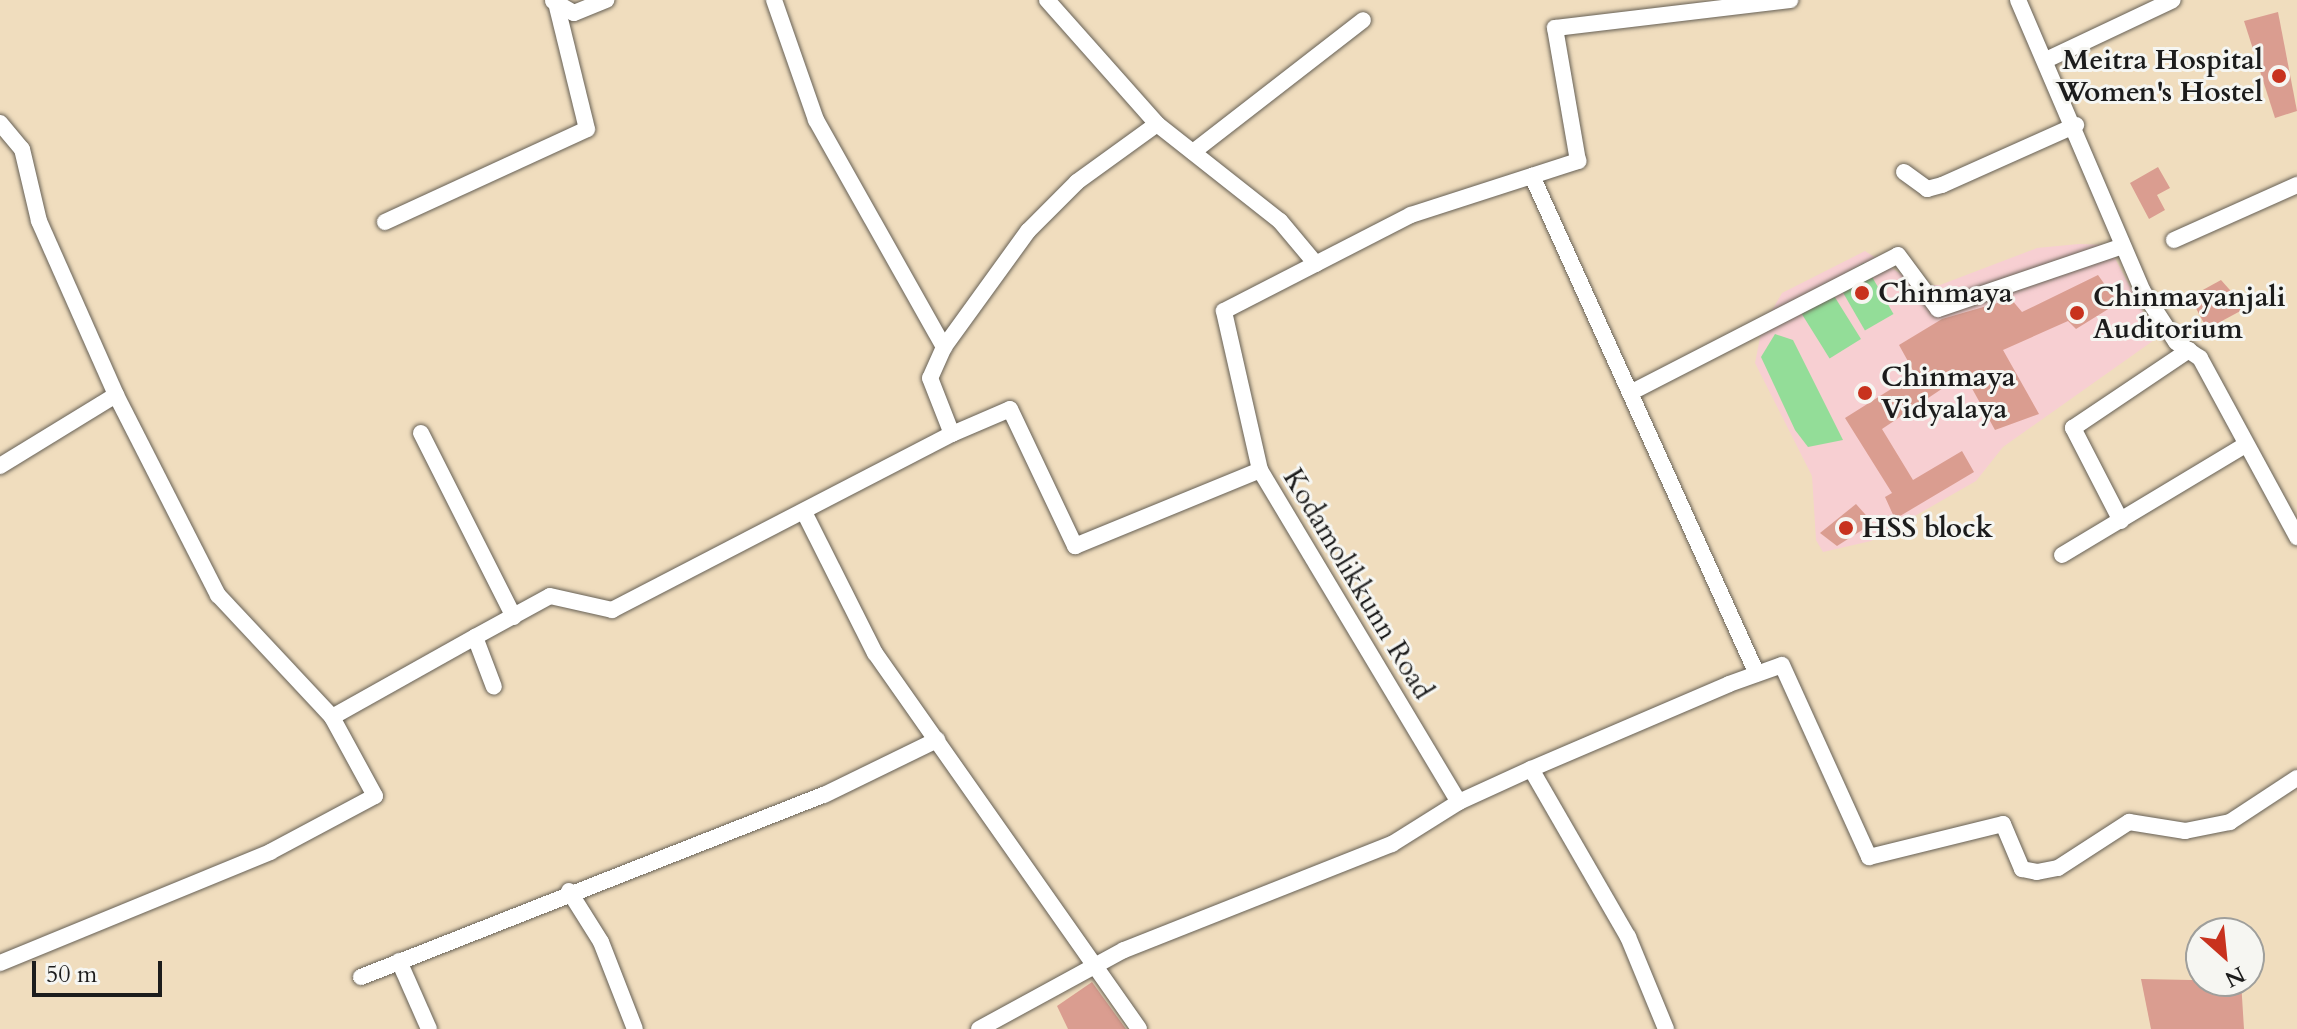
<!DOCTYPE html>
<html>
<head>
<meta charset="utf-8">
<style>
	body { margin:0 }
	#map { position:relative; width:2297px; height:1029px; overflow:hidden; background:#f0ddbe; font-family:Cardo,serif }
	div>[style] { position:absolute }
	.built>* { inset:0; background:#f7cfd2 }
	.green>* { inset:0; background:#93dd98; transform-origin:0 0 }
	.building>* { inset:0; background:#da9d90 }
	.roads { filter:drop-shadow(0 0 2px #666055) drop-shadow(0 0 2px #666055) }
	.street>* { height:16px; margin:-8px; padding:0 8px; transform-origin:8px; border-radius:8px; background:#fff }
	.dots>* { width:22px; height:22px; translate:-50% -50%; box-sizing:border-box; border:4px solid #f6f6f2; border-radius:50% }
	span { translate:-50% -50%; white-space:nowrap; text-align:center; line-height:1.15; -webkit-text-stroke:6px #f6f6f2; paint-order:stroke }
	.poi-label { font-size:28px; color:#1c1c1c; font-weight:700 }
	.right { translate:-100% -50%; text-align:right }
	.left { translate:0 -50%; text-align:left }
	.street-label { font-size:28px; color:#1c1c1c }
	.north { position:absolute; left:2185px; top:917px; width:80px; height:80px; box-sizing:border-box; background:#f6f6f2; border:2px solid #9f9f9c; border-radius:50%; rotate:153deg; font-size:22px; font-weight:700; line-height:32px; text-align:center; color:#1c1c1c }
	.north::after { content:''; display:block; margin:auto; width:28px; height:36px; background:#c8321e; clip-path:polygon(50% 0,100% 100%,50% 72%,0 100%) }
	.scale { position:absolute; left:32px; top:961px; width:130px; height:36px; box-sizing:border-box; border:4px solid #1c1c1c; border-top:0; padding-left:10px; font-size:24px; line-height:28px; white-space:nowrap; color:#1c1c1c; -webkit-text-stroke:6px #f6f6f2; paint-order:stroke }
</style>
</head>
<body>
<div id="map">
	<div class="built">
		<div style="clip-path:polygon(2079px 244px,2108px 245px,2157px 338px,2003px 447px,1976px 481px,1871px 541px,1823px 552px,1816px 540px,1812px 476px,1755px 363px,1762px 328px,1782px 293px,1865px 251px,1918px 285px,1940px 285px,2037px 248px)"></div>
	</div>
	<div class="green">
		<div style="left:1864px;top:263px;width:59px;height:33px;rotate:60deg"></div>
		<div style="left:1826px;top:283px;width:66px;height:37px;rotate:58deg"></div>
		<div style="clip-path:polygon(1775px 334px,1793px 340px,1843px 440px,1808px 447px,1795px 430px,1761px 357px)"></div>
	</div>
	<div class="building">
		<div style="clip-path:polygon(2278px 12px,2297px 111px,2275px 118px,2244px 21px)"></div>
		<div style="clip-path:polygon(2158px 167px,2170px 188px,2157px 195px,2165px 210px,2149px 219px,2130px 183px)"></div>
		<div style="clip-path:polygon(2098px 275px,2118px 303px,2076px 329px,2068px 321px,2003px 350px,2039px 414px,1995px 430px,1964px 374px,1882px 429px,1913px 480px,1962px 451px,1974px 472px,1895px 519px,1885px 497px,1892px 493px,1845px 418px,1915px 374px,1899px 345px,1942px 319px,2011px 299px,2022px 312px)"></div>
		<div style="clip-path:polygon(2221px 280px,2246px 308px,2207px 329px,2190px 297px)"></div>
		<div style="clip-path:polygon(1856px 504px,1873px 523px,1837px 546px,1820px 533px)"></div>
		<div style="clip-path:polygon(2141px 979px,2241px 981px,2244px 1029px,2151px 1029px)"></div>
		<div style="clip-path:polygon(1092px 982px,1126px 1029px,1068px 1029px,1057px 1006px)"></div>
	</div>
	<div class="roads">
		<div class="street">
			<div style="left:774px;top:0;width:127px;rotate:70.7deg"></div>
			<div style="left:816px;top:120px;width:261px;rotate:60.6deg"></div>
			<div style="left:1047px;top:0;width:166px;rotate:48.4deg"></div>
			<div style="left:1157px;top:124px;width:99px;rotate:144.1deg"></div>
			<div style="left:1077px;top:182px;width:69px;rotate:135deg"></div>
			<div style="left:1028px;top:231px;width:143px;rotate:125.9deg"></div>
			<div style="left:944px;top:347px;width:34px;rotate:114deg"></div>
			<div style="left:930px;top:378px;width:60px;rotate:68.6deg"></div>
			<div style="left:952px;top:434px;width:63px;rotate:-23.3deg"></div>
			<div style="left:1010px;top:409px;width:152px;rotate:64.6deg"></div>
			<div style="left:1075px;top:546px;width:200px;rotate:-22.3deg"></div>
			<div style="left:1260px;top:470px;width:387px;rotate:59.1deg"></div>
			<div style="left:1459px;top:802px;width:79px;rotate:-24.6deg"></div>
			<div style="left:2018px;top:0;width:315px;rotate:66.8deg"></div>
			<div style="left:2142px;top:290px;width:62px;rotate:56.8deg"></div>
			<div style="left:2176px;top:342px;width:29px;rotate:34deg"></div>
			<div style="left:2200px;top:358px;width:204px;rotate:61.5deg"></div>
			<div style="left:553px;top:1px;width:24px;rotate:30deg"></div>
			<div style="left:574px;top:13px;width:35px;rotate:-22deg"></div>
			<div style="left:2046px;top:60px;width:140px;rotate:-25.3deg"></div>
			<div style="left:0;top:123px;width:34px;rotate:50deg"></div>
			<div style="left:22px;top:149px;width:74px;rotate:76.7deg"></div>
			<div style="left:39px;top:221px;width:190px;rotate:66.1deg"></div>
			<div style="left:116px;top:395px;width:225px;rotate:63deg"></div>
			<div style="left:218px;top:595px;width:167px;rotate:46.9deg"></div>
			<div style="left:1157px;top:124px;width:157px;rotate:38.3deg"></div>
			<div style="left:1280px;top:221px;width:56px;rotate:50.1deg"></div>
			<div style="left:1193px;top:152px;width:215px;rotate:-37.8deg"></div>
			<div style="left:1904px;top:172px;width:29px;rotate:36deg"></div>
			<div style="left:1927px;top:189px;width:16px;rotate:-15deg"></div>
			<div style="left:1942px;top:185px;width:147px;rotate:-24.1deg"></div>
			<div style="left:1532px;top:176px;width:546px;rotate:65.69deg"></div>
			<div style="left:385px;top:222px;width:222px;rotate:-24.7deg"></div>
			<div style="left:587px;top:129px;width:126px;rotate:-103.8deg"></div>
			<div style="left:2174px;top:240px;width:135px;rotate:-24.1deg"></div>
			<div style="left:1630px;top:393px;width:301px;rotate:-27.2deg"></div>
			<div style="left:1898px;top:255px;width:67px;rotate:53.5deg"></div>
			<div style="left:1938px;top:309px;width:192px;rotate:-18.8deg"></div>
			<div style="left:421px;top:433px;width:206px;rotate:63.2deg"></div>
			<div style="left:0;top:466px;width:136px;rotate:-31.5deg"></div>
			<div style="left:1260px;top:470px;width:163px;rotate:-102.8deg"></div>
			<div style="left:1224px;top:311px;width:210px;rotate:-27.2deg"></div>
			<div style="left:1411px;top:215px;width:176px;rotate:-17.9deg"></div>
			<div style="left:1578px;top:161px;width:135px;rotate:-99.8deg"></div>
			<div style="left:1555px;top:28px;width:237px;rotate:-6.8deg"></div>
			<div style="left:804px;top:512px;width:158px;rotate:63.3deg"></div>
			<div style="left:875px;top:653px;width:459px;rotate:54.9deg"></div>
			<div style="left:2121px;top:521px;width:105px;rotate:-117.3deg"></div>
			<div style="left:2073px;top:428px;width:140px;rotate:-33.9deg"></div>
			<div style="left:2062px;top:555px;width:214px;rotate:-31deg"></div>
			<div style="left:475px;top:637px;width:53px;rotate:69.2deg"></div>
			<div style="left:569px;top:891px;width:60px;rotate:57.9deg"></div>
			<div style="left:601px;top:942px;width:93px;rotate:68.7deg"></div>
			<div style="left:399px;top:961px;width:74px;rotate:66.2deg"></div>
			<div style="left:0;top:963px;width:292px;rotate:-22.3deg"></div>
			<div style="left:270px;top:852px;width:119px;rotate:-28.1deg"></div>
			<div style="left:375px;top:796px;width:90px;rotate:-118.6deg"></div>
			<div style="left:332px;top:717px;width:164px;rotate:-29.2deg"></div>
			<div style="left:475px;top:637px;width:85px;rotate:-28.7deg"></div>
			<div style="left:550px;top:596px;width:64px;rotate:12.7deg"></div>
			<div style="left:612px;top:610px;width:383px;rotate:-27.4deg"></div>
			<div style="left:361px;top:977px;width:497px;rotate:-21.5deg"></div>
			<div style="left:824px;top:795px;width:126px;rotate:-26deg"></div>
			<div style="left:979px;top:1029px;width:165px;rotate:-28.6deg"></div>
			<div style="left:1124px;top:950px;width:288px;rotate:-21.6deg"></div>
			<div style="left:1392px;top:844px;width:79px;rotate:-32.1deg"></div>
			<div style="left:1666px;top:1029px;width:100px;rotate:-112.4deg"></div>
			<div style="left:1628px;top:937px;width:194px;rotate:-120deg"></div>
			<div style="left:1531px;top:769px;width:215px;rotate:-23.2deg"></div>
			<div style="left:1729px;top:684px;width:56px;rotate:-19.7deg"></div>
			<div style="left:1782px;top:665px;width:211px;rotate:65.6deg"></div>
			<div style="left:1869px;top:857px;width:138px;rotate:-13.8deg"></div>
			<div style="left:2003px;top:824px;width:49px;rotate:67.1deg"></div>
			<div style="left:2022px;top:869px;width:15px;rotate:11deg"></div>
			<div style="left:2037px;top:872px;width:21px;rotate:-11deg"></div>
			<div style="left:2058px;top:868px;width:85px;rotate:-32.9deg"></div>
			<div style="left:2129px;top:822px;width:57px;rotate:9.1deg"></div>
			<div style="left:2185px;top:831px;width:46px;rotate:-11.3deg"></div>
			<div style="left:2230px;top:822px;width:80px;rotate:-33.3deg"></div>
		</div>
	</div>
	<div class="dots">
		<div style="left:2279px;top:76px;background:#c8321e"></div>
		<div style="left:1862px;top:293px;background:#c8321e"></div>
		<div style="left:2077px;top:313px;background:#c8321e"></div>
		<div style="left:1865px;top:393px;background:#c8321e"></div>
		<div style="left:1846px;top:528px;background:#c8321e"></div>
	</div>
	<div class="poi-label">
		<span class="right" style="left:2263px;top:76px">Meitra Hospital<br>Women's Hostel</span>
		<span class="left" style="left:1878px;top:293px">Chinmaya</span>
		<span class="left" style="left:2093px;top:313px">Chinmayanjali<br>Auditorium</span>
		<span class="left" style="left:1881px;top:393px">Chinmaya<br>Vidyalaya</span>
		<span class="left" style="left:1862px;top:528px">HSS block</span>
	</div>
	<div class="street-label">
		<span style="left:1358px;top:584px;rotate:59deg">Kodamolikkunn Road</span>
	</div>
	<div class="north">N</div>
	<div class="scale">50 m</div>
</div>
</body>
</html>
